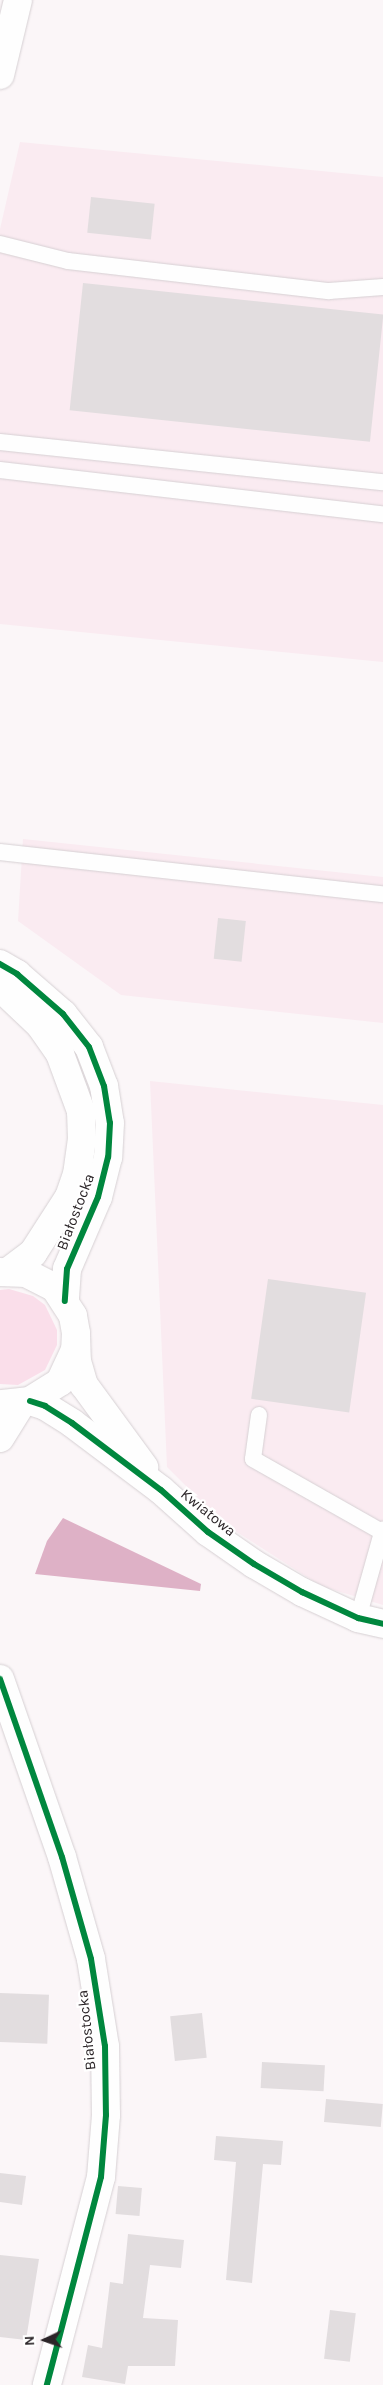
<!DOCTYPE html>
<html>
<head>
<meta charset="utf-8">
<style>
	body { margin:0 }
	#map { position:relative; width:383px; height:2385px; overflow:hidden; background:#fbf6f8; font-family:Karla,sans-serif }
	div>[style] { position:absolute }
	.built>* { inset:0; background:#faebf1 }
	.green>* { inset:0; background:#fadeea }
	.water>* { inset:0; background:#deb1c6 }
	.building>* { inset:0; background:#e2dddf; transform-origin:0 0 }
	.roads { filter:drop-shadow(0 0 1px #d6d0d3) drop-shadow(0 0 1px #d6d0d3) }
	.service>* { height:16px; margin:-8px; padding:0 8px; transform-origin:8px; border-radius:8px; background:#fefefe }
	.minor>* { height:28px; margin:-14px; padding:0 14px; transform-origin:14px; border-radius:14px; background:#fefefe }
	.tertiary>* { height:28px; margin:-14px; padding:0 14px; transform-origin:14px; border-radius:14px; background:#fefefe }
	.cycleway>* { height:6px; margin:-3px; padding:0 3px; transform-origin:3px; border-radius:3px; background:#00873e }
	span { translate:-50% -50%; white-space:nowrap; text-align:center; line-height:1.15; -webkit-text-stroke:4.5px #fff; paint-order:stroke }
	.street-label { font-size:15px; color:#2b2528 }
	.north { position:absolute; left:20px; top:2315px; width:50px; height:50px; -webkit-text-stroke:4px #fff; paint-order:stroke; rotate:267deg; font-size:14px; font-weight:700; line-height:20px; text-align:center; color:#2b2528 }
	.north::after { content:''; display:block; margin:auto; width:18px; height:22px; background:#2b2528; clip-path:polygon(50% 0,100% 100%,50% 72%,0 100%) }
</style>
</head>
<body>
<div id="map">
	<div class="built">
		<div style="clip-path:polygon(20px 142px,383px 177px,383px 662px,0 624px,0 229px)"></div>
		<div style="clip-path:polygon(23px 839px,383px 877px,383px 1023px,121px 995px,18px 921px)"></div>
		<div style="clip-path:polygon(150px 1081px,383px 1105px,383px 1605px,321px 1586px,223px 1523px,167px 1467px)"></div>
	</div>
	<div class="green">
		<div style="clip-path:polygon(9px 1289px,33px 1296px,45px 1305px,57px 1330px,57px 1345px,45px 1370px,18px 1385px,0 1384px,0 1290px)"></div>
	</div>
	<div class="water">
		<div style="clip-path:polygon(63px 1518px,201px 1584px,200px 1591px,35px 1574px,47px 1541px)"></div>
	</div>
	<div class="building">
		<div style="left:91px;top:197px;width:64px;height:36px;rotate:6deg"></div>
		<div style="left:83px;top:283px;width:302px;height:128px;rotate:6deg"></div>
		<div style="left:218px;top:918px;width:28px;height:41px;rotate:6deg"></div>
		<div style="left:268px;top:1279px;width:99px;height:121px;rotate:8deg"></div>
		<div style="left:0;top:1993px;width:49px;height:49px;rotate:2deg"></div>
		<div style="left:202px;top:2013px;width:45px;height:32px;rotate:84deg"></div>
		<div style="left:262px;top:2062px;width:63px;height:26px;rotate:3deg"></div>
		<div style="left:326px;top:2099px;width:57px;height:23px;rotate:5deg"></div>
		<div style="clip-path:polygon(216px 2136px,283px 2141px,281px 2165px,263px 2164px,252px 2283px,226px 2280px,236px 2162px,214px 2160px)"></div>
		<div style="clip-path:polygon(0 2173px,26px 2176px,22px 2205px,0 2202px)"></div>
		<div style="left:118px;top:2186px;width:24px;height:28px;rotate:5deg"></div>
		<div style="clip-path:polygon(128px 2234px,184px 2240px,181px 2268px,150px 2265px,143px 2318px,178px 2320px,175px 2366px,128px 2366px,125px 2384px,82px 2377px,88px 2345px,102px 2348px,110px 2282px,123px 2284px)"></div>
		<div style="clip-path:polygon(0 2255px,39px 2259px,26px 2340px,0 2337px)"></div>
		<div style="left:330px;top:2310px;width:26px;height:49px;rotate:7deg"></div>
	</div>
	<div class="roads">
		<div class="service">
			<div style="left:0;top:244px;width:70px;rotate:14deg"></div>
			<div style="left:68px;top:261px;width:263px;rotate:6.6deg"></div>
			<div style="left:329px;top:291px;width:54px;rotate:-4.2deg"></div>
			<div style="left:0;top:442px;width:385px;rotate:6deg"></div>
			<div style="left:0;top:470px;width:386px;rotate:6.6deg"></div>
			<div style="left:0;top:852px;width:385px;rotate:6.3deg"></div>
			<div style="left:259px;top:1415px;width:44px;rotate:97.8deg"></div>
			<div style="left:253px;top:1459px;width:148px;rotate:29.5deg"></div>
			<div style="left:358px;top:1618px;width:92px;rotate:-74.3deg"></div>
		</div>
		<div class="minor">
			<div style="left:0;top:75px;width:77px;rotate:-76.5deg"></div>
			<div style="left:0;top:964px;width:20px;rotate:30deg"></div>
			<div style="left:17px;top:974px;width:61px;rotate:41deg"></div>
			<div style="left:63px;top:1014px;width:42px;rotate:51.8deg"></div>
			<div style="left:89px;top:1047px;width:42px;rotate:69deg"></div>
			<div style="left:104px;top:1086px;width:37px;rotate:81deg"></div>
			<div style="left:110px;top:1123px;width:34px;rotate:93deg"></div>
			<div style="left:108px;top:1157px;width:41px;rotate:104deg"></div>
			<div style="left:98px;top:1197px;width:78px;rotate:113.3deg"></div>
			<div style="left:67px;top:1269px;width:32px;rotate:94deg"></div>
			<div style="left:0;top:987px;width:55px;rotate:43.5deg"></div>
			<div style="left:40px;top:1025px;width:35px;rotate:55deg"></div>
			<div style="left:60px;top:1054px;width:61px;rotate:69.8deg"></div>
			<div style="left:81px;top:1111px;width:28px;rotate:88deg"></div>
			<div style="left:82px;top:1139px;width:35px;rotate:98deg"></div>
			<div style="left:77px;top:1174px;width:24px;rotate:109deg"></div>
			<div style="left:69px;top:1197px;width:67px;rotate:122.7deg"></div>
			<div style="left:33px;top:1253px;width:30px;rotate:143deg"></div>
			<div style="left:76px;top:1335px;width:26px;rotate:88deg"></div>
			<div style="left:77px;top:1361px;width:25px;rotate:74deg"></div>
			<div style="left:84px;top:1385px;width:102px;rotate:53.8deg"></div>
			<div style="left:30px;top:1401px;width:16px;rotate:18deg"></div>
			<div style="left:45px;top:1406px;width:32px;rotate:32deg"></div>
			<div style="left:72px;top:1423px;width:111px;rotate:37deg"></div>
			<div style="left:161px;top:1490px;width:63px;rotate:41.8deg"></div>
			<div style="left:208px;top:1532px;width:56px;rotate:34.8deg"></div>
			<div style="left:254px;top:1564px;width:56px;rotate:30.3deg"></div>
			<div style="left:302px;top:1592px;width:62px;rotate:24.9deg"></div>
			<div style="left:358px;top:1618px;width:26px;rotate:13deg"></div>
			<div style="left:0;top:1438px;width:40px;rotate:-58deg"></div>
			<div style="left:0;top:1679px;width:188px;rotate:70.8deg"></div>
			<div style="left:62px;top:1857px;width:106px;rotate:74.1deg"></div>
			<div style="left:91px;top:1959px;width:88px;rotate:80.9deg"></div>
			<div style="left:105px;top:2046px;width:69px;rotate:89.2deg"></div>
			<div style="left:106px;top:2115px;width:62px;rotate:94.6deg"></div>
			<div style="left:101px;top:2177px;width:215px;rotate:104.6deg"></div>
		</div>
		<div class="tertiary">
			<div style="left:0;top:1272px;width:26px;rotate:2deg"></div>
			<div style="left:26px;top:1273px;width:33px;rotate:27deg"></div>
			<div style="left:55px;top:1288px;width:33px;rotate:57deg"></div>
			<div style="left:73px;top:1316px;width:17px;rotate:80deg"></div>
			<div style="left:76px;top:1333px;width:17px;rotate:93deg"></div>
			<div style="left:75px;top:1350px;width:35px;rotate:115deg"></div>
			<div style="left:60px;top:1382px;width:36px;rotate:148deg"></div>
			<div style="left:30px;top:1401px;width:30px;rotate:174deg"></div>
		</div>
	</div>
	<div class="cycleway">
		<div style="left:0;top:964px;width:20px;rotate:30deg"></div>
		<div style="left:17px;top:974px;width:61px;rotate:41deg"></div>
		<div style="left:63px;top:1014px;width:42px;rotate:51.8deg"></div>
		<div style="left:89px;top:1047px;width:42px;rotate:69deg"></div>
		<div style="left:104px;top:1086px;width:37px;rotate:81deg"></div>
		<div style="left:110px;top:1123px;width:34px;rotate:93deg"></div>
		<div style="left:108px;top:1157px;width:41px;rotate:104deg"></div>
		<div style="left:98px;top:1197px;width:78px;rotate:113.3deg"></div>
		<div style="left:67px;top:1269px;width:32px;rotate:94deg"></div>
		<div style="left:30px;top:1401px;width:16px;rotate:18deg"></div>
		<div style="left:45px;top:1406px;width:32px;rotate:32deg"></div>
		<div style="left:72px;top:1423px;width:111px;rotate:37deg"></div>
		<div style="left:161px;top:1490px;width:63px;rotate:41.8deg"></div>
		<div style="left:208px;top:1532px;width:56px;rotate:34.8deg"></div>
		<div style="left:254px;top:1564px;width:56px;rotate:30.3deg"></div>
		<div style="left:302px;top:1592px;width:62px;rotate:24.9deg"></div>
		<div style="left:358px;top:1618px;width:26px;rotate:13deg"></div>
		<div style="left:0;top:1679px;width:188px;rotate:70.8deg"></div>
		<div style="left:62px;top:1857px;width:106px;rotate:74.1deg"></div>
		<div style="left:91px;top:1959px;width:88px;rotate:80.9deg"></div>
		<div style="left:105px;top:2046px;width:69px;rotate:89.2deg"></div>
		<div style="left:106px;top:2115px;width:62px;rotate:94.6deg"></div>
		<div style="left:101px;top:2177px;width:215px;rotate:104.6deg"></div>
	</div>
	<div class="street-label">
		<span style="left:76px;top:1212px;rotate:-69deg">Białostocka</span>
		<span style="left:208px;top:1513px;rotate:39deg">Kwiatowa</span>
		<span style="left:87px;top:2030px;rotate:-96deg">Białostocka</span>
	</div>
	<div class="north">N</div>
</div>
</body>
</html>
